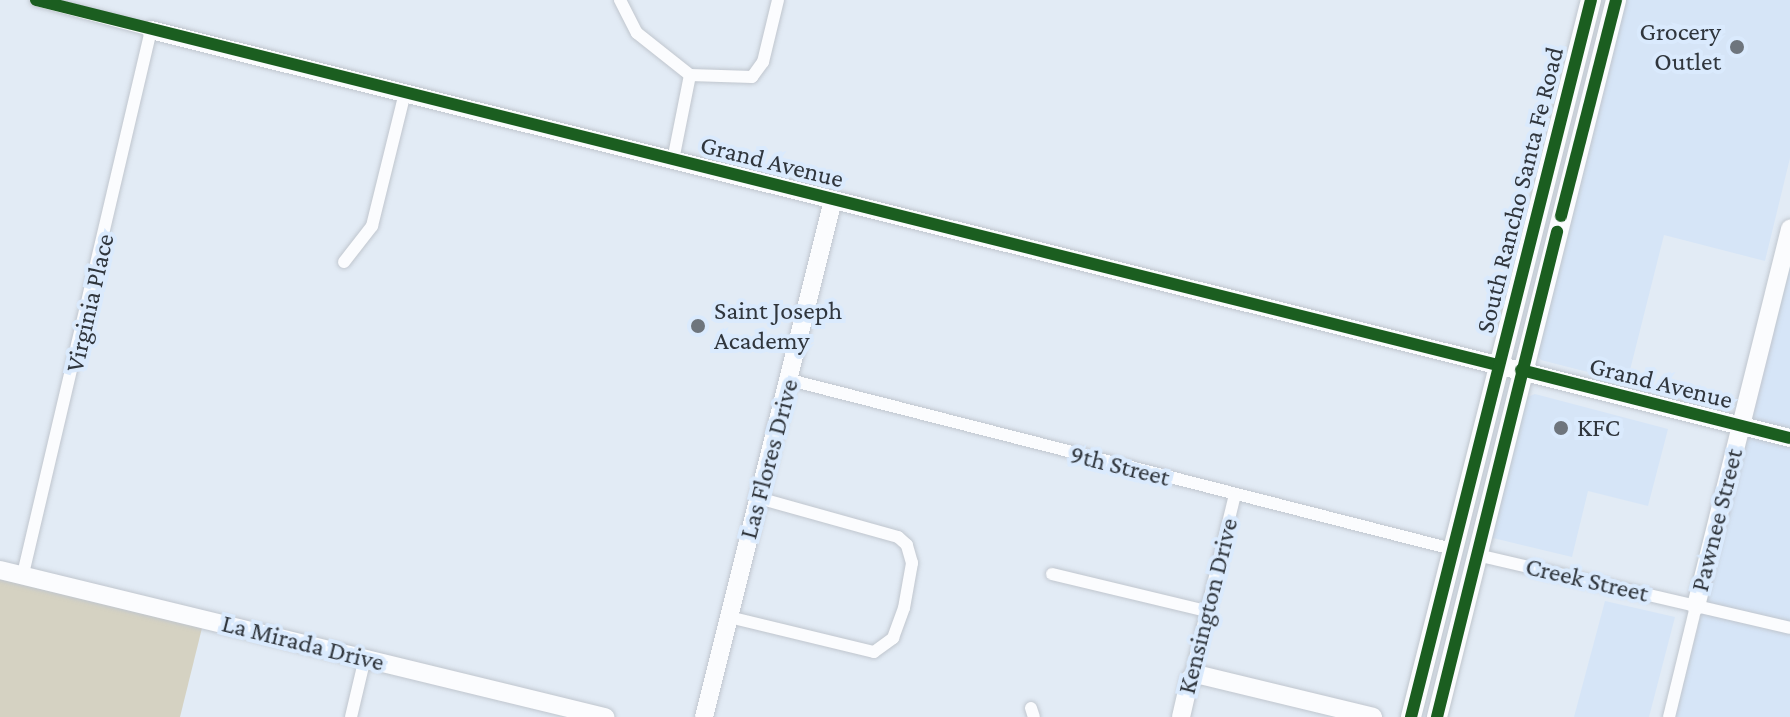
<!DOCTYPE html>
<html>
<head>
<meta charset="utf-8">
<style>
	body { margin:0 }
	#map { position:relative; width:1790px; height:717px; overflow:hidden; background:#e2ebf5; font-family:"Crimson Pro",serif }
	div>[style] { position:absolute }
	.built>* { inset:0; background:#d6e5f7 }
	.green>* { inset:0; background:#d5d2c2 }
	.roads { filter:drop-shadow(0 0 2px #c0c6ce) drop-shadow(0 0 2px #c0c6ce) }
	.street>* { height:12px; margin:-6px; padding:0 6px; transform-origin:6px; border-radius:6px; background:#fbfcfe }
	.secondary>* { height:18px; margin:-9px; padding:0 9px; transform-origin:9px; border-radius:9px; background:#fbfcfe }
	.primary>* { height:20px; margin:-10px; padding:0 10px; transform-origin:10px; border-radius:10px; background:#fbfcfe }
	.cycleway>* { height:12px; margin:-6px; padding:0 6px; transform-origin:6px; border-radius:6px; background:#1b5e20 }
	.dots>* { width:22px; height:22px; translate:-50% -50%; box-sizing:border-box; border:4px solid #daeafd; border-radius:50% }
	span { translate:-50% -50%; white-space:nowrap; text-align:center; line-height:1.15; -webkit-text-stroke:8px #daeafd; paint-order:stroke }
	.poi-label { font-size:26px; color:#30363d }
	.right { translate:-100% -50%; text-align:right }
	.left { translate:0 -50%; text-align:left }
	.street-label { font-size:26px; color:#30363d }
</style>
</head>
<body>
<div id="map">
	<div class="built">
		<div style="clip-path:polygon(1622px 0,1790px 0,1790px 158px,1765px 261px,1664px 235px,1627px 382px,1541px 360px,1534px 352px)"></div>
		<div style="clip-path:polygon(1790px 265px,1790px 717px,1675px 717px)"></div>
		<div style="clip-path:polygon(1535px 394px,1668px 429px,1648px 506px,1588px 491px,1572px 557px,1489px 537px,1523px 399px)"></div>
		<div style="clip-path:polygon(1605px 601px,1675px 617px,1649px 717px,1574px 717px)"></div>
	</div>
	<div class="green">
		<div style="clip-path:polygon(0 579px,202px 628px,180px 717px,0 717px)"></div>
	</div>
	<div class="roads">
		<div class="street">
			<div style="left:620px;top:0;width:37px;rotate:63deg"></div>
			<div style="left:637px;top:33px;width:68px;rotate:38.4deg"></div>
			<div style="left:690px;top:75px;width:87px;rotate:101.3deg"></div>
			<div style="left:690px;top:75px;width:62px;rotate:1.8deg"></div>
			<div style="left:752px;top:77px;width:19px;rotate:-54deg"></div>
			<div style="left:763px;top:62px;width:64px;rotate:-76.4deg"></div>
			<div style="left:344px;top:262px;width:46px;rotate:-52.1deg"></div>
			<div style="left:372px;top:226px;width:137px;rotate:-76.1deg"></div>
			<div style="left:790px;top:380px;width:683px;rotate:14.32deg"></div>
			<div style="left:1477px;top:555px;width:321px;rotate:13.1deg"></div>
			<div style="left:23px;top:574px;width:559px;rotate:-76.76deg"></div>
			<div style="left:151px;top:30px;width:119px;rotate:-165.4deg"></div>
			<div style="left:1052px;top:574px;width:158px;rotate:13.5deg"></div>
			<div style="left:729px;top:617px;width:149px;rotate:13.6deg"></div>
			<div style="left:874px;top:652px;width:24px;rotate:-36deg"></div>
			<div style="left:893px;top:638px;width:32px;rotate:-70deg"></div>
			<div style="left:904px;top:608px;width:46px;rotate:-79.9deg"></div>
			<div style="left:912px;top:563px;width:19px;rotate:-106deg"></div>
			<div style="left:907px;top:545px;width:12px;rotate:-138deg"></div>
			<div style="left:898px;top:537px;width:145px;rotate:-164.4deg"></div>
			<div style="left:1190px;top:679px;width:189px;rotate:-76.3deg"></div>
			<div style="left:1031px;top:708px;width:9px;rotate:72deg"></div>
			<div style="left:351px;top:717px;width:61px;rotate:-76.7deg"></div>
			<div style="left:1669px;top:717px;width:114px;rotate:-76.3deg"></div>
		</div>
		<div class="secondary">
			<div style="left:151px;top:30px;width:1689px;rotate:13.98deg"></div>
			<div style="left:0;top:570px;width:623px;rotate:13.66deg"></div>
			<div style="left:1696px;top:606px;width:389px;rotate:-76deg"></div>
			<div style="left:704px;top:717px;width:533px;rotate:-75.99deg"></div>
			<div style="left:1181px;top:717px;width:39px;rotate:-77deg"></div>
			<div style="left:1190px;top:679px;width:11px;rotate:-22deg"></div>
			<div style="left:1200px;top:675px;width:178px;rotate:13.6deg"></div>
		</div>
		<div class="primary">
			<div style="left:1411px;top:717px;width:739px;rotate:-75.91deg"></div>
			<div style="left:1437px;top:717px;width:739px;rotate:-75.98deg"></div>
		</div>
	</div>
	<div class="cycleway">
		<div style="left:36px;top:0;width:1507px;rotate:14.02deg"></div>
		<div style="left:1561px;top:216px;width:223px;rotate:-75.7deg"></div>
		<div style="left:1521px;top:370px;width:277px;rotate:14.2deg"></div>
		<div style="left:1411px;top:717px;width:739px;rotate:-75.91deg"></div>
		<div style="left:1437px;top:717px;width:500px;rotate:-76.1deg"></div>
	</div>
	<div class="dots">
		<div style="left:1737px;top:47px;background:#6e757d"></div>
		<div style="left:698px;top:326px;background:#6e757d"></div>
		<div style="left:1561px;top:428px;background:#6e757d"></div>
	</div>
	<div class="poi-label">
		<span class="right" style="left:1721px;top:47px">Grocery<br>Outlet</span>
		<span class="left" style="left:714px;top:326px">Saint Joseph<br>Academy</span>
		<span class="left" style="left:1577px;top:428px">KFC</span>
	</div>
	<div class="street-label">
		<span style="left:772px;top:162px;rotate:14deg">Grand Avenue</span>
		<span style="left:1520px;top:190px;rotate:-76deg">South Rancho Santa Fe Road</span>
		<span style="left:90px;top:303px;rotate:-77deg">Virginia Place</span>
		<span style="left:1661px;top:383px;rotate:14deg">Grand Avenue</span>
		<span style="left:769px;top:459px;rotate:-75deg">Las Flores Drive</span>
		<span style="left:1120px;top:466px;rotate:14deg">9th Street</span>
		<span style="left:1717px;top:520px;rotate:-76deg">Pawnee Street</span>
		<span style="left:1587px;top:580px;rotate:13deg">Creek Street</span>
		<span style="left:1208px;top:606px;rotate:-76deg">Kensington Drive</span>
		<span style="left:303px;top:643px;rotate:14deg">La Mirada Drive</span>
	</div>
</div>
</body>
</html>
